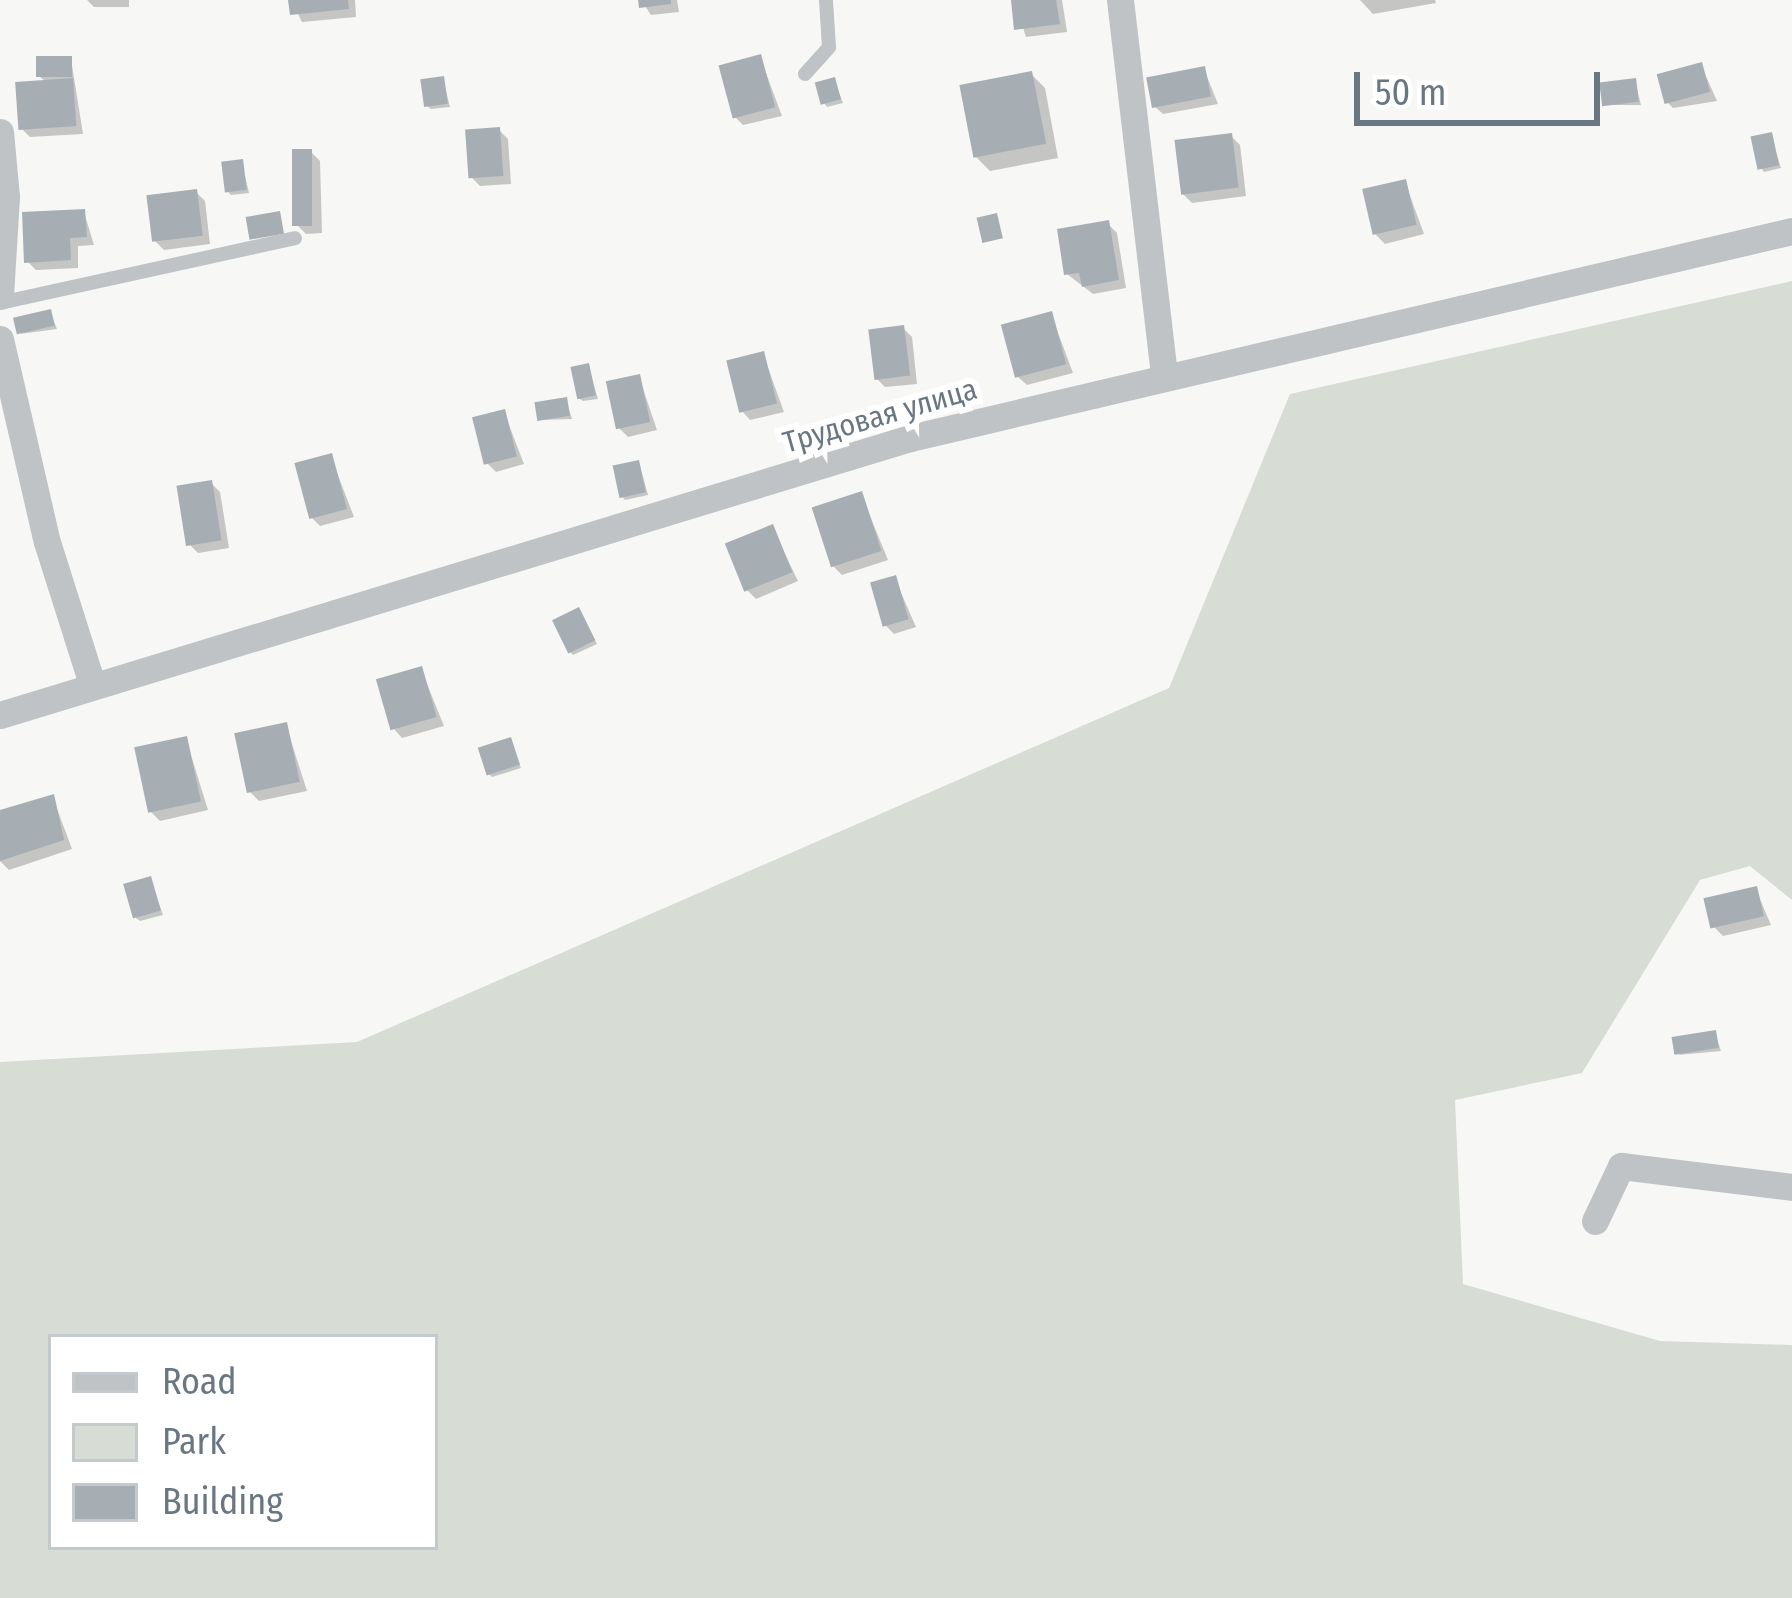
<!DOCTYPE html>
<html>
<head>
<meta charset="utf-8">
<style>
	body { margin:0 }
	#map { position:relative; width:1792px; height:1598px; overflow:hidden; background:#f7f7f5; font-family:"Fira Sans Condensed",sans-serif }
	div>[style] { position:absolute }
	.green>* { inset:0; background:#d7dcd4 }
	.shadow>* { inset:0; background:#0003 }
	.building>* { inset:0; background:#a7aeb3; transform-origin:0 0 }
	.lane>* { height:14px; margin:-7px; padding:0 7px; transform-origin:7px; border-radius:7px; background:#bfc3c6 }
	.street>* { height:27px; margin:-13.5px; padding:0 13.5px; transform-origin:13.5px; border-radius:13.5px; background:#bfc3c6 }
	span { translate:-50% -50%; white-space:nowrap; text-align:center; line-height:1.15; -webkit-text-stroke:12px #fff; paint-order:stroke }
	.street-label { font-size:30px; color:#697783 }
	.legend { position:absolute; left:48px; top:1334px; width:390px; height:216px; box-sizing:border-box; background:#fff; border:3px solid #c3c9cd; margin:0; padding:15px 21px; list-style:none; font-size:36px; color:#697783 }
	.legend li { display:flex; align-items:center; gap:24px; height:60px }
	.legend b { width:60px; border:3px solid #c3c9cd }
	.scale { position:absolute; left:1354px; top:72px; width:246px; height:54px; box-sizing:border-box; border:6px solid #697783; border-top:0; padding-left:15px; font-size:36px; line-height:42px; white-space:nowrap; color:#697783; -webkit-text-stroke:9px #fff; paint-order:stroke }
</style>
</head>
<body>
<div id="map">
	<div class="green">
		<div style="clip-path:polygon(evenodd,1792px 281px,1792px 900px,1750px 866px,1700px 880px,1582px 1073px,1455px 1100px,1463px 1284px,1660px 1341px,1792px 1345px,1792px 1598px,0 1598px,0 1062px,357px 1042px,1169px 688px,1290px 394px,1792px 281px,51px 1337px,435px 1337px,435px 1547px,51px 1547px,51px 1337px)"></div>
	</div>
	<div class="shadow">
		<div style="clip-path:polygon(87px 0,129px 0,129px 7px,94px 7px)"></div>
		<div style="clip-path:polygon(291px 0,355px 0,356px 17px,302px 22px)"></div>
		<div style="clip-path:polygon(641px 0,677px 0,679px 12px,651px 15px)"></div>
		<div style="clip-path:polygon(1014px 0,1062px 0,1067px 32px,1026px 37px)"></div>
		<div style="clip-path:polygon(1360px 0,1435px 0,1436px 3px,1373px 14px)"></div>
		<div style="clip-path:polygon(760px 57px,782px 116px,743px 125px,734px 116px)"></div>
		<div style="clip-path:polygon(71px 59px,83px 134px,30px 137px,21px 128px,47px 83px,39px 76px)"></div>
		<div style="clip-path:polygon(1701px 65px,1717px 101px,1673px 108px,1664px 99px)"></div>
		<div style="clip-path:polygon(1204px 69px,1218px 104px,1163px 114px,1154px 106px)"></div>
		<div style="clip-path:polygon(1031px 74px,1045px 88px,1058px 158px,990px 171px,976px 157px)"></div>
		<div style="clip-path:polygon(443px 79px,450px 107px,431px 109px,427px 106px)"></div>
		<div style="clip-path:polygon(834px 80px,843px 103px,827px 107px,824px 103px)"></div>
		<div style="clip-path:polygon(1635px 81px,1641px 105px,1606px 105px)"></div>
		<div style="clip-path:polygon(499px 130px,508px 139px,511px 184px,480px 186px,471px 177px)"></div>
		<div style="clip-path:polygon(1231px 136px,1240px 145px,1246px 196px,1192px 203px,1183px 194px)"></div>
		<div style="clip-path:polygon(1771px 136px,1781px 168px,1764px 172px,1761px 168px)"></div>
		<div style="clip-path:polygon(311px 152px,320px 161px,322px 233px,306px 234px,297px 225px)"></div>
		<div style="clip-path:polygon(242px 163px,249px 193px,231px 195px,227px 191px)"></div>
		<div style="clip-path:polygon(1405px 182px,1424px 234px,1385px 244px,1376px 235px)"></div>
		<div style="clip-path:polygon(196px 192px,205px 201px,210px 244px,164px 250px,155px 241px)"></div>
		<div style="clip-path:polygon(84px 212px,94px 245px,78px 246px,78px 268px,36px 270px,27px 261px)"></div>
		<div style="clip-path:polygon(1108px 224px,1117px 233px,1126px 288px,1093px 294px,1067px 274px)"></div>
		<div style="clip-path:polygon(50px 312px,57px 329px,20px 334px)"></div>
		<div style="clip-path:polygon(1051px 314px,1073px 373px,1027px 385px,1018px 377px)"></div>
		<div style="clip-path:polygon(903px 328px,912px 337px,917px 384px,885px 387px,876px 378px)"></div>
		<div style="clip-path:polygon(763px 354px,784px 412px,750px 420px,742px 411px)"></div>
		<div style="clip-path:polygon(588px 366px,598px 399px,583px 401px,579px 398px)"></div>
		<div style="clip-path:polygon(639px 377px,657px 430px,628px 437px,619px 428px)"></div>
		<div style="clip-path:polygon(566px 400px,572px 419px,540px 420px)"></div>
		<div style="clip-path:polygon(504px 412px,524px 464px,496px 472px,487px 463px)"></div>
		<div style="clip-path:polygon(331px 457px,354px 517px,320px 526px,311px 517px)"></div>
		<div style="clip-path:polygon(639px 463px,648px 495px,625px 500px,621px 496px)"></div>
		<div style="clip-path:polygon(211px 483px,220px 492px,229px 548px,198px 553px,189px 544px)"></div>
		<div style="clip-path:polygon(861px 494px,888px 560px,842px 575px,833px 566px)"></div>
		<div style="clip-path:polygon(772px 527px,798px 581px,756px 599px,747px 590px)"></div>
		<div style="clip-path:polygon(895px 579px,916px 627px,894px 634px,885px 625px)"></div>
		<div style="clip-path:polygon(582px 614px,597px 644px,573px 655px,570px 652px)"></div>
		<div style="clip-path:polygon(421px 669px,444px 726px,402px 738px,394px 729px)"></div>
		<div style="clip-path:polygon(286px 725px,307px 791px,259px 801px,250px 792px)"></div>
		<div style="clip-path:polygon(186px 739px,208px 810px,160px 821px,151px 812px)"></div>
		<div style="clip-path:polygon(510px 741px,521px 768px,492px 777px,489px 774px)"></div>
		<div style="clip-path:polygon(53px 798px,72px 849px,9px 870px,0 861px,0 813px)"></div>
		<div style="clip-path:polygon(150px 879px,163px 915px,140px 921px,136px 918px)"></div>
		<div style="clip-path:polygon(1756px 890px,1771px 925px,1723px 936px,1714px 927px)"></div>
		<div style="clip-path:polygon(1715px 1033px,1721px 1051px,1678px 1055px)"></div>
	</div>
	<div class="building">
		<div style="clip-path:polygon(288px 0,348px 0,349px 9px,290px 15px)"></div>
		<div style="clip-path:polygon(638px 0,671px 0,671px 4px,639px 8px)"></div>
		<div style="clip-path:polygon(1011px 0,1056px 0,1060px 24px,1014px 30px)"></div>
		<div style="left:761px;top:54px;width:55px;height:44px;rotate:75deg"></div>
		<div style="left:36px;top:56px;width:36px;height:21px"></div>
		<div style="left:1702px;top:62px;width:31px;height:47px;rotate:75deg"></div>
		<div style="left:1205px;top:66px;width:31px;height:60px;rotate:79deg"></div>
		<div style="left:1032px;top:71px;width:74px;height:74px;rotate:79deg"></div>
		<div style="left:444px;top:76px;width:28px;height:24px;rotate:82deg"></div>
		<div style="left:835px;top:77px;width:23px;height:21px;rotate:75deg"></div>
		<div style="left:73px;top:78px;width:48px;height:58px;rotate:86deg"></div>
		<div style="left:1636px;top:78px;width:24px;height:37px;rotate:83deg"></div>
		<div style="left:500px;top:127px;width:49px;height:35px;rotate:86deg"></div>
		<div style="left:1772px;top:132px;width:34px;height:22px;rotate:78deg"></div>
		<div style="left:1232px;top:133px;width:55px;height:58px;rotate:83deg"></div>
		<div style="left:292px;top:149px;width:20px;height:77px"></div>
		<div style="left:243px;top:159px;width:31px;height:22px;rotate:83deg"></div>
		<div style="left:1406px;top:179px;width:47px;height:45px;rotate:77deg"></div>
		<div style="left:197px;top:189px;width:47px;height:51px;rotate:83deg"></div>
		<div style="clip-path:polygon(85px 209px,87px 237px,70px 238px,71px 260px,24px 263px,22px 212px)"></div>
		<div style="left:280px;top:211px;width:23px;height:35px;rotate:80deg"></div>
		<div style="left:997px;top:213px;width:26px;height:21px;rotate:77deg"></div>
		<div style="clip-path:polygon(1109px 220px,1119px 280px,1082px 287px,1079px 273px,1064px 275px,1057px 229px)"></div>
		<div style="left:51px;top:309px;width:17px;height:39px;rotate:77deg"></div>
		<div style="left:1052px;top:311px;width:55px;height:53px;rotate:75deg"></div>
		<div style="left:904px;top:325px;width:51px;height:36px;rotate:83deg"></div>
		<div style="left:764px;top:351px;width:54px;height:39px;rotate:76deg"></div>
		<div style="left:589px;top:363px;width:33px;height:19px;rotate:78deg"></div>
		<div style="left:640px;top:374px;width:49px;height:35px;rotate:78deg"></div>
		<div style="left:567px;top:397px;width:19px;height:33px;rotate:81deg"></div>
		<div style="left:505px;top:409px;width:49px;height:34px;rotate:76deg"></div>
		<div style="left:332px;top:453px;width:58px;height:39px;rotate:75deg"></div>
		<div style="left:639px;top:460px;width:33px;height:27px;rotate:78deg"></div>
		<div style="left:212px;top:480px;width:61px;height:36px;rotate:81deg"></div>
		<div style="left:862px;top:491px;width:63px;height:53px;rotate:72deg"></div>
		<div style="left:773px;top:524px;width:52px;height:52px;rotate:68deg"></div>
		<div style="left:896px;top:575px;width:46px;height:27px;rotate:74deg"></div>
		<div style="left:579px;top:607px;width:37px;height:30px;rotate:64deg"></div>
		<div style="left:422px;top:666px;width:53px;height:48px;rotate:74deg"></div>
		<div style="left:287px;top:722px;width:61px;height:54px;rotate:78deg"></div>
		<div style="left:187px;top:736px;width:67px;height:54px;rotate:78deg"></div>
		<div style="left:511px;top:737px;width:29px;height:35px;rotate:72deg"></div>
		<div style="clip-path:polygon(54px 794px,64px 840px,0 861px,0 810px)"></div>
		<div style="left:151px;top:876px;width:36px;height:29px;rotate:74deg"></div>
		<div style="left:1757px;top:886px;width:31px;height:55px;rotate:77deg"></div>
		<div style="left:1716px;top:1030px;width:18px;height:45px;rotate:81deg"></div>
	</div>
	<div class="lane">
		<div style="left:805px;top:74px;width:36px;rotate:-48deg"></div>
		<div style="left:829px;top:47px;width:47px;rotate:-93.7deg"></div>
		<div style="left:0;top:303px;width:302px;rotate:-12.4deg"></div>
	</div>
	<div class="street">
		<div style="left:1120px;top:0;width:379px;rotate:83.3deg"></div>
		<div style="left:0;top:132px;width:65px;rotate:84.7deg"></div>
		<div style="left:6px;top:197px;width:99px;rotate:93.5deg"></div>
		<div style="left:0;top:339px;width:208px;rotate:77deg"></div>
		<div style="left:47px;top:542px;width:149px;rotate:72.4deg"></div>
		<div style="left:0;top:715px;width:951px;rotate:-16.93deg"></div>
		<div style="left:910px;top:438px;width:906px;rotate:-13.21deg"></div>
		<div style="left:1595px;top:1221px;width:61px;rotate:-64.7deg"></div>
		<div style="left:1621px;top:1166px;width:172px;rotate:7deg"></div>
	</div>
	<div class="street-label">
		<span style="left:880px;top:416px;rotate:-16deg">Трудовая улица</span>
	</div>
	<ul class="legend">
	<li><b style="height:15px;background:#bfc3c6"></b>Road</li>
	<li><b style="height:33px;background:#d7dcd4"></b>Park</li>
	<li><b style="height:33px;background:#a7aeb3"></b>Building</li>
	</ul>
	<div class="scale">50 m</div>
</div>
</body>
</html>
